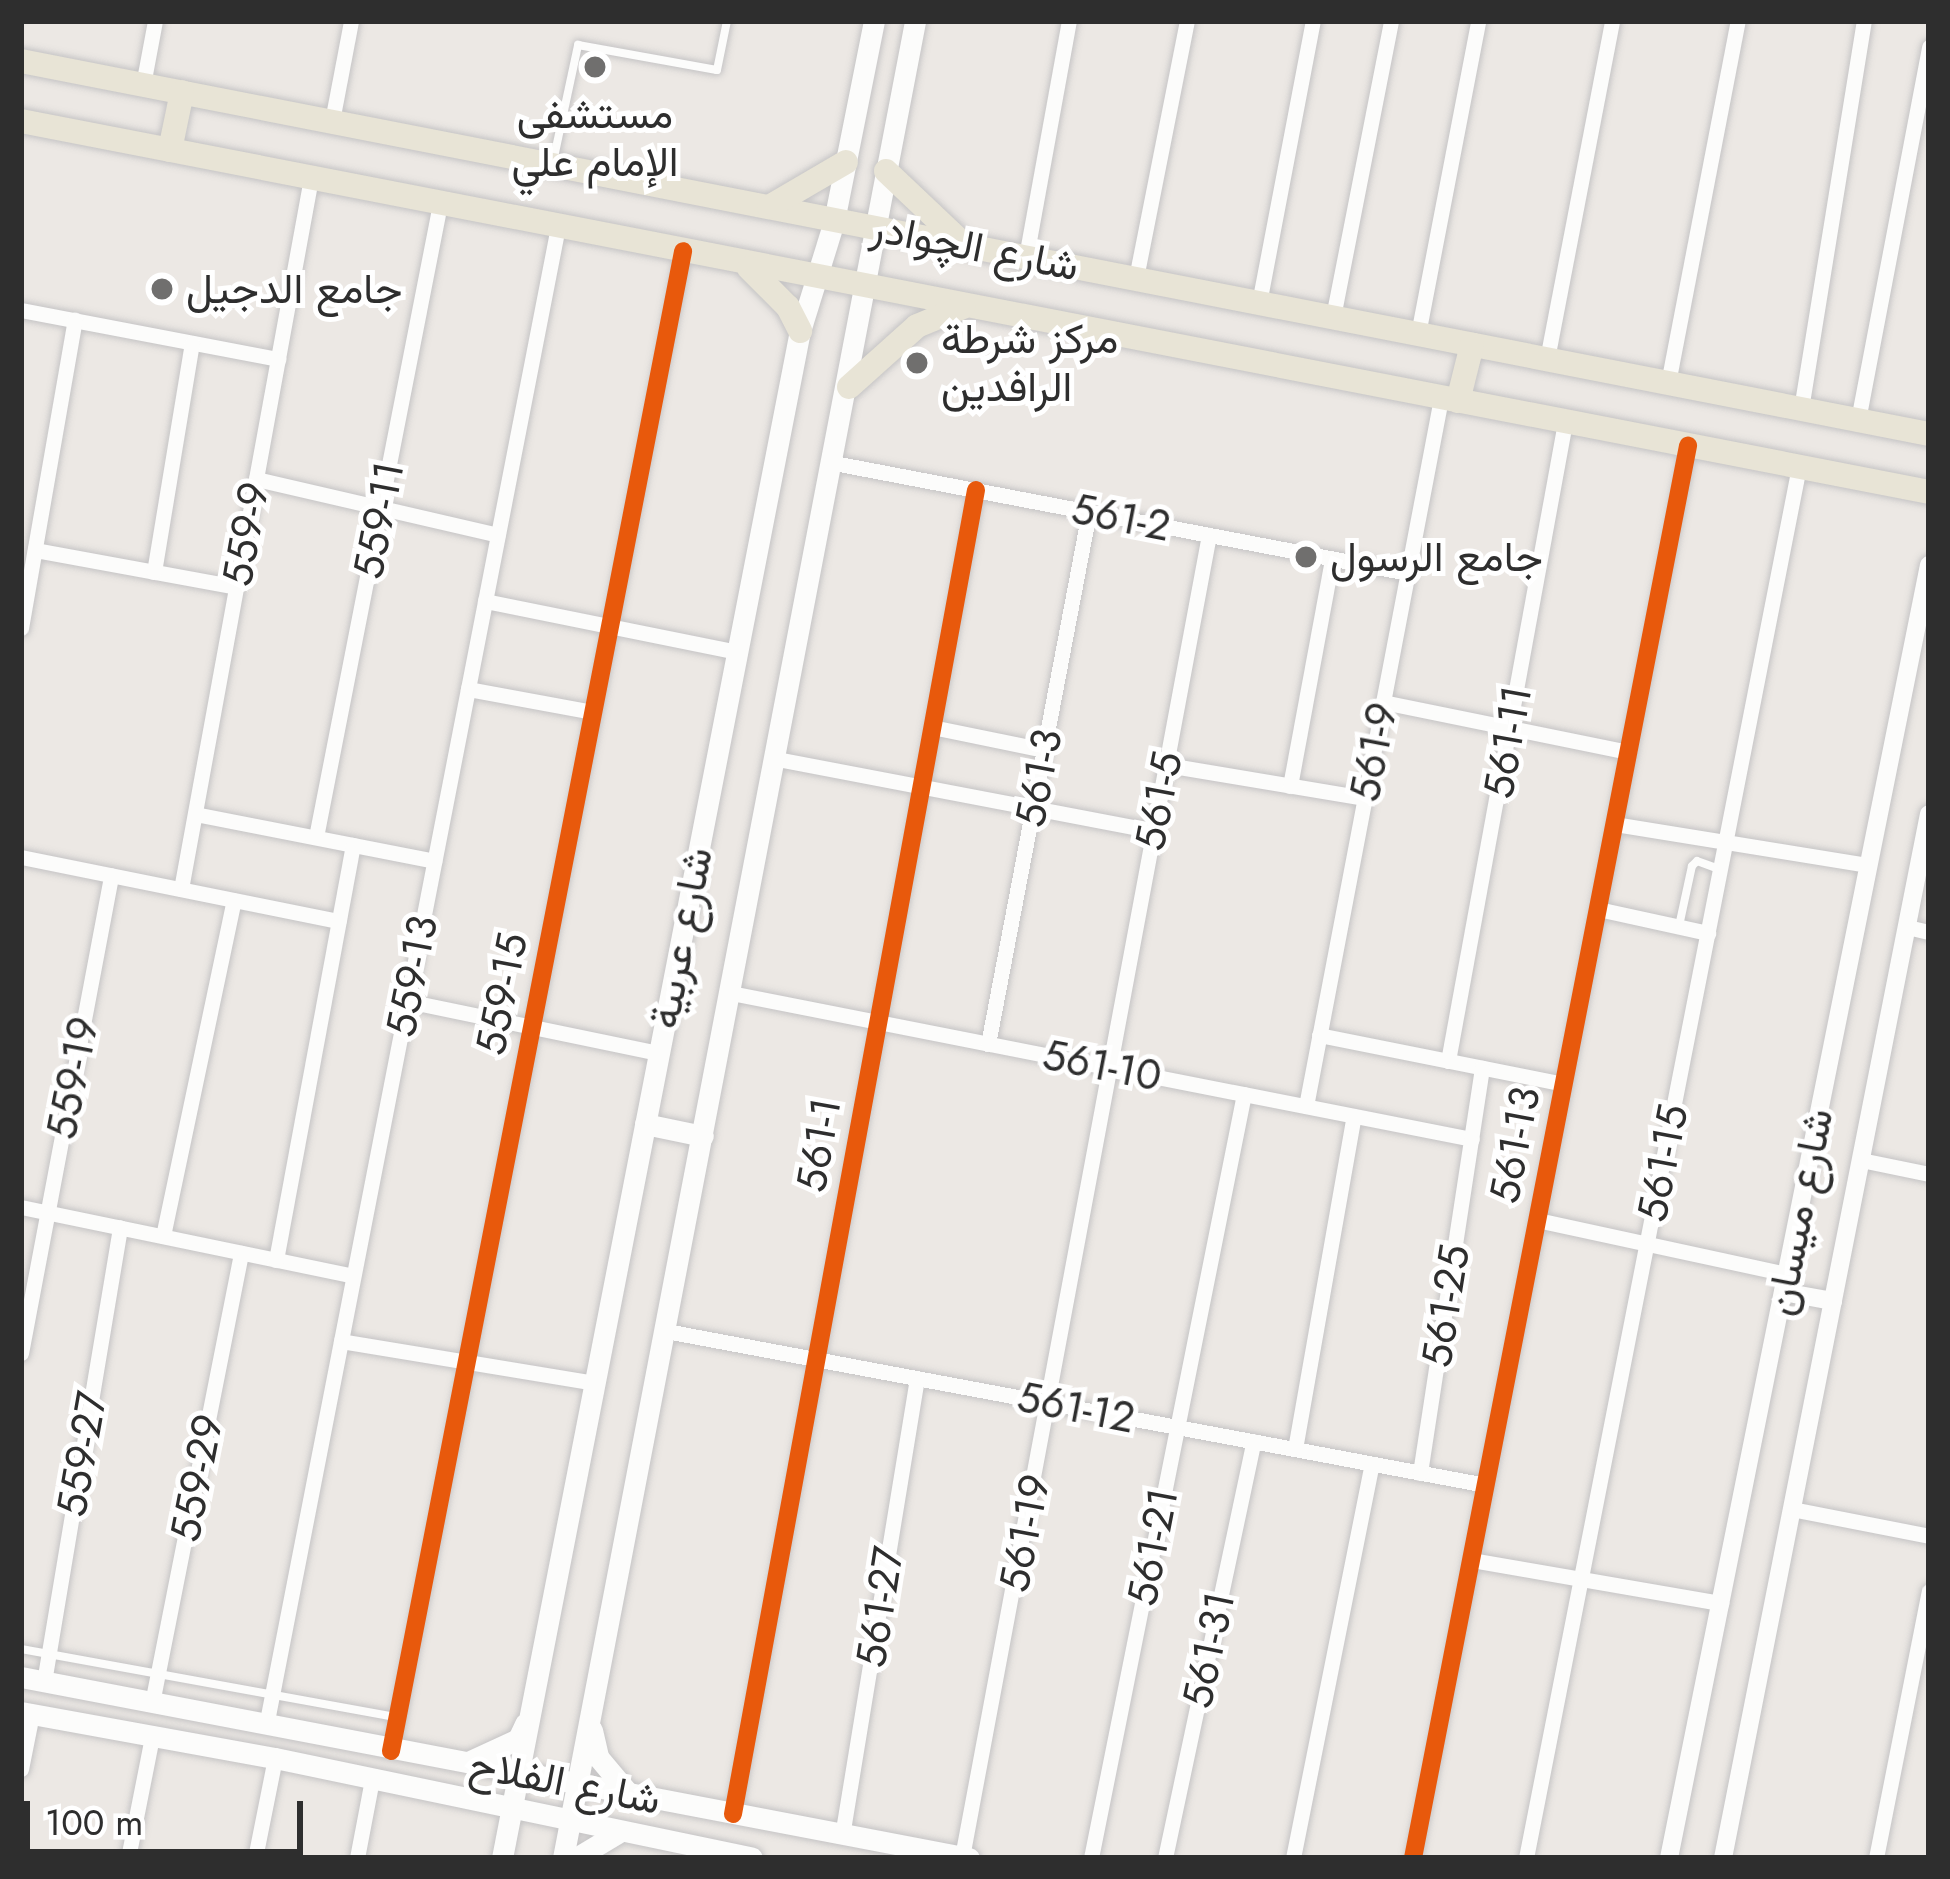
<!DOCTYPE html>
<html>
<head>
<meta charset="utf-8">
<style>
	body { margin:0 }
	#map { position:relative; width:1950px; height:1879px; overflow:hidden; background:#ece8e4; font-family:Jost,Vazirmatn,sans-serif }
	div>[style] { position:absolute }
	.roads { filter:drop-shadow(0 0 3px #c5c4c5) drop-shadow(0 0 3px #c5c4c5) }
	.service>* { height:8px; margin:-4px; padding:0 4px; transform-origin:4px; border-radius:4px; background:#fcfcfb }
	.minor>* { height:15px; margin:-7.5px; padding:0 7.5px; transform-origin:7.5px; border-radius:7.5px; background:#fcfcfb }
	.tertiary>* { height:18px; margin:-9px; padding:0 9px; transform-origin:9px; border-radius:9px; background:#fcfcfb }
	.secondary>* { height:21px; margin:-10.5px; padding:0 10.5px; transform-origin:10.5px; border-radius:10.5px; background:#fcfcfb }
	.primary>* { height:24px; margin:-12px; padding:0 12px; transform-origin:12px; border-radius:12px; background:#e8e4d6 }
	.cycleway>* { height:18px; margin:-9px; padding:0 9px; transform-origin:9px; border-radius:9px; background:#e8590c }
	.dots>* { width:33px; height:33px; translate:-50% -50%; box-sizing:border-box; border:6px solid #fff; border-radius:50% }
	span { translate:-50% -50%; white-space:nowrap; text-align:center; line-height:1.15; -webkit-text-stroke:10px #fff; paint-order:stroke }
	.poi-label { font-size:42px; color:#2e2e2e }
	.left { translate:0 -50%; text-align:left }
	.street-label { font-size:42px; color:#2e2e2e }
	.frame { position:absolute; inset:0; border:24px solid #2e2e2e; pointer-events:none }
	.scale { position:absolute; left:24px; top:1801px; width:279px; height:54px; box-sizing:border-box; border:6px solid #2e2e2e; border-top:0; padding-left:15px; font-size:36px; line-height:42px; white-space:nowrap; color:#2e2e2e; -webkit-text-stroke:9px #fff; paint-order:stroke }
</style>
</head>
<body>
<div id="map">
	<div class="roads">
		<div class="service">
			<div style="left:553px;top:162px;width:120px;rotate:-77.9deg"></div>
			<div style="left:578px;top:45px;width:141px;rotate:10.2deg"></div>
			<div style="left:717px;top:70px;width:50px;rotate:-78.5deg"></div>
			<div style="left:1679px;top:926px;width:61px;rotate:-77.8deg"></div>
			<div style="left:1692px;top:866px;width:7px;rotate:-45deg"></div>
			<div style="left:1697px;top:861px;width:23px;rotate:20deg"></div>
			<div style="left:21px;top:1649px;width:382px;rotate:10.3deg"></div>
		</div>
		<div class="minor">
			<div style="left:143px;top:85px;width:65px;rotate:-79.4deg"></div>
			<div style="left:332px;top:121px;width:102px;rotate:-79.2deg"></div>
			<div style="left:1026px;top:257px;width:240px;rotate:-79.7deg"></div>
			<div style="left:1136px;top:278px;width:262px;rotate:-78.8deg"></div>
			<div style="left:1259px;top:303px;width:287px;rotate:-79.2deg"></div>
			<div style="left:21px;top:310px;width:262px;rotate:10.8deg"></div>
			<div style="left:1333px;top:317px;width:302px;rotate:-78.9deg"></div>
			<div style="left:1418px;top:334px;width:319px;rotate:-79.1deg"></div>
			<div style="left:1547px;top:359px;width:344px;rotate:-79.1deg"></div>
			<div style="left:1668px;top:383px;width:369px;rotate:-79.1deg"></div>
			<div style="left:1801px;top:409px;width:393px;rotate:-80.8deg"></div>
			<div style="left:1858px;top:420px;width:380px;rotate:-79.2deg"></div>
			<div style="left:834px;top:463px;width:584px;rotate:10.85deg"></div>
			<div style="left:256px;top:479px;width:248px;rotate:13deg"></div>
			<div style="left:35px;top:550px;width:204px;rotate:10.4deg"></div>
			<div style="left:154px;top:572px;width:232px;rotate:-80.6deg"></div>
			<div style="left:485px;top:601px;width:257px;rotate:11.4deg"></div>
			<div style="left:21px;top:628px;width:313px;rotate:-80.1deg"></div>
			<div style="left:468px;top:689px;width:127px;rotate:10.4deg"></div>
			<div style="left:1383px;top:702px;width:251px;rotate:11.5deg"></div>
			<div style="left:932px;top:727px;width:114px;rotate:11.6deg"></div>
			<div style="left:777px;top:759px;width:383px;rotate:10.8deg"></div>
			<div style="left:1167px;top:765px;width:201px;rotate:9.5deg"></div>
			<div style="left:1290px;top:786px;width:231px;rotate:-79.5deg"></div>
			<div style="left:195px;top:814px;width:244px;rotate:11.1deg"></div>
			<div style="left:1615px;top:824px;width:257px;rotate:9.2deg"></div>
			<div style="left:316px;top:837px;width:645px;rotate:-78.92deg"></div>
			<div style="left:21px;top:857px;width:324px;rotate:11.4deg"></div>
			<div style="left:181px;top:889px;width:723px;rotate:-79.64deg"></div>
			<div style="left:1598px;top:909px;width:113px;rotate:12.3deg"></div>
			<div style="left:1907px;top:927px;width:23px;rotate:13deg"></div>
			<div style="left:731px;top:993px;width:755px;rotate:11.15deg"></div>
			<div style="left:407px;top:1001px;width:257px;rotate:11.7deg"></div>
			<div style="left:1319px;top:1035px;width:250px;rotate:11.3deg"></div>
			<div style="left:988px;top:1044px;width:542px;rotate:-79.25deg"></div>
			<div style="left:1448px;top:1061px;width:650px;rotate:-79.62deg"></div>
			<div style="left:1306px;top:1106px;width:721px;rotate:-79.2deg"></div>
			<div style="left:1861px;top:1160px;width:69px;rotate:11.6deg"></div>
			<div style="left:21px;top:1207px;width:339px;rotate:11.7deg"></div>
			<div style="left:1537px;top:1220px;width:255px;rotate:12.2deg"></div>
			<div style="left:163px;top:1236px;width:343px;rotate:-78.1deg"></div>
			<div style="left:276px;top:1260px;width:422px;rotate:-79.5deg"></div>
			<div style="left:666px;top:1331px;width:834px;rotate:10.64deg"></div>
			<div style="left:341px;top:1341px;width:257px;rotate:9.4deg"></div>
			<div style="left:21px;top:1353px;width:486px;rotate:-79.3deg"></div>
			<div style="left:1295px;top:1449px;width:338px;rotate:-80deg"></div>
			<div style="left:1420px;top:1473px;width:410px;rotate:-81.3deg"></div>
			<div style="left:1792px;top:1509px;width:140px;rotate:11.1deg"></div>
			<div style="left:1471px;top:1560px;width:254px;rotate:9.8deg"></div>
			<div style="left:44px;top:1682px;width:461px;rotate:-80.5deg"></div>
			<div style="left:152px;top:1703px;width:459px;rotate:-78.8deg"></div>
			<div style="left:266px;top:1726px;width:1527px;rotate:-78.98deg"></div>
			<div style="left:391px;top:1751px;width:1528px;rotate:-78.98deg"></div>
			<div style="left:21px;top:1769px;width:56px;rotate:-78.7deg"></div>
			<div style="left:733px;top:1814px;width:1346px;rotate:-79.6deg"></div>
			<div style="left:842px;top:1836px;width:464px;rotate:-80.7deg"></div>
			<div style="left:962px;top:1857px;width:1345px;rotate:-79.42deg"></div>
			<div style="left:128px;top:1858px;width:123px;rotate:-78.8deg"></div>
			<div style="left:255px;top:1858px;width:102px;rotate:-78.7deg"></div>
			<div style="left:357px;top:1858px;width:80px;rotate:-79.2deg"></div>
			<div style="left:1091px;top:1858px;width:779px;rotate:-78.68deg"></div>
			<div style="left:1165px;top:1858px;width:426px;rotate:-78deg"></div>
			<div style="left:1293px;top:1858px;width:402px;rotate:-78.7deg"></div>
			<div style="left:1413px;top:1858px;width:1439px;rotate:-78.98deg"></div>
			<div style="left:1526px;top:1858px;width:1418px;rotate:-78.9deg"></div>
			<div style="left:1876px;top:1858px;width:272px;rotate:-78.8deg"></div>
		</div>
		<div class="tertiary">
			<div style="left:1783px;top:1292px;width:51px;rotate:10.2deg"></div>
			<div style="left:1669px;top:1858px;width:1319px;rotate:-78.63deg"></div>
			<div style="left:1723px;top:1858px;width:1064px;rotate:-78.84deg"></div>
		</div>
		<div class="secondary">
			<div style="left:645px;top:1124px;width:59px;rotate:11.7deg"></div>
			<div style="left:21px;top:1677px;width:965px;rotate:10.81deg"></div>
			<div style="left:21px;top:1712px;width:258px;rotate:10.3deg"></div>
			<div style="left:275px;top:1758px;width:487px;rotate:11.8deg"></div>
			<div style="left:592px;top:1730px;width:28px;rotate:77deg"></div>
			<div style="left:598px;top:1757px;width:48px;rotate:50deg"></div>
			<div style="left:468px;top:1762px;width:55px;rotate:-24.7deg"></div>
			<div style="left:518px;top:1739px;width:17px;rotate:-65deg"></div>
			<div style="left:502px;top:1858px;width:1556px;rotate:-78.96deg"></div>
			<div style="left:800px;top:331px;width:115px;rotate:-72.8deg"></div>
			<div style="left:834px;top:221px;width:204px;rotate:-78.7deg"></div>
			<div style="left:563px;top:1858px;width:1870px;rotate:-79.15deg"></div>
			<div style="left:576px;top:1858px;width:52px;rotate:-31deg"></div>
		</div>
		<div class="primary">
			<div style="left:21px;top:61px;width:1944px;rotate:11.06deg"></div>
			<div style="left:21px;top:121px;width:1944px;rotate:11deg"></div>
			<div style="left:170px;top:150px;width:59px;rotate:-78.3deg"></div>
			<div style="left:886px;top:171px;width:100px;rotate:43.4deg"></div>
			<div style="left:769px;top:207px;width:89px;rotate:-30.3deg"></div>
			<div style="left:749px;top:268px;width:55px;rotate:45deg"></div>
			<div style="left:788px;top:307px;width:27px;rotate:63deg"></div>
			<div style="left:849px;top:387px;width:91px;rotate:-41.9deg"></div>
			<div style="left:917px;top:326px;width:50px;rotate:-22.4deg"></div>
			<div style="left:1458px;top:401px;width:58px;rotate:-76deg"></div>
		</div>
	</div>
	<div class="cycleway">
		<div style="left:391px;top:1751px;width:1528px;rotate:-78.98deg"></div>
		<div style="left:733px;top:1814px;width:1346px;rotate:-79.6deg"></div>
		<div style="left:1413px;top:1858px;width:1439px;rotate:-78.98deg"></div>
	</div>
	<div class="dots">
		<div style="left:595px;top:67px;background:#706f6e"></div>
		<div style="left:162px;top:289px;background:#706f6e"></div>
		<div style="left:917px;top:363px;background:#706f6e"></div>
		<div style="left:1306px;top:557px;background:#706f6e"></div>
	</div>
	<div class="poi-label">
		<span style="left:595px;top:138px">مستشفى<br>الإمام علي</span>
		<span class="left" style="left:186px;top:289px">جامع الدجيل</span>
		<span class="left" style="left:941px;top:363px">مركز شرطة<br>الرافدين</span>
		<span class="left" style="left:1330px;top:557px">جامع الرسول</span>
	</div>
	<div class="street-label">
		<span style="left:975px;top:247px;rotate:11deg">شارع الچوادر</span>
		<span style="left:1121px;top:518px;rotate:11deg">561-2</span>
		<span style="left:379px;top:520px;rotate:-79deg">559-11</span>
		<span style="left:246px;top:534px;rotate:-80deg">559-9</span>
		<span style="left:1508px;top:742px;rotate:-80deg">561-11</span>
		<span style="left:1374px;top:752px;rotate:-79deg">561-9</span>
		<span style="left:1039px;top:778px;rotate:-79deg">561-3</span>
		<span style="left:1159px;top:801px;rotate:-79deg">561-5</span>
		<span style="left:681px;top:938px;rotate:-79deg">شارع عربية</span>
		<span style="left:412px;top:976px;rotate:-79deg">559-13</span>
		<span style="left:502px;top:994px;rotate:-79deg">559-15</span>
		<span style="left:1102px;top:1066px;rotate:11deg">561-10</span>
		<span style="left:73px;top:1078px;rotate:-79deg">559-19</span>
		<span style="left:819px;top:1145px;rotate:-80deg">561-1</span>
		<span style="left:1515px;top:1145px;rotate:-79deg">561-13</span>
		<span style="left:1663px;top:1163px;rotate:-79deg">561-15</span>
		<span style="left:1799px;top:1212px;rotate:-79deg">شارع ميسان</span>
		<span style="left:1446px;top:1306px;rotate:-81deg">561-25</span>
		<span style="left:1076px;top:1408px;rotate:11deg">561-12</span>
		<span style="left:82px;top:1454px;rotate:-80deg">559-27</span>
		<span style="left:197px;top:1478px;rotate:-79deg">559-29</span>
		<span style="left:1025px;top:1533px;rotate:-79deg">561-19</span>
		<span style="left:1153px;top:1547px;rotate:-79deg">561-21</span>
		<span style="left:880px;top:1607px;rotate:-81deg">561-27</span>
		<span style="left:1209px;top:1650px;rotate:-78deg">561-31</span>
		<span style="left:565px;top:1782px;rotate:11deg">شارع الفلاح</span>
	</div>
	<div class="frame"></div>
	<div class="scale">100 m</div>
</div>
</body>
</html>
